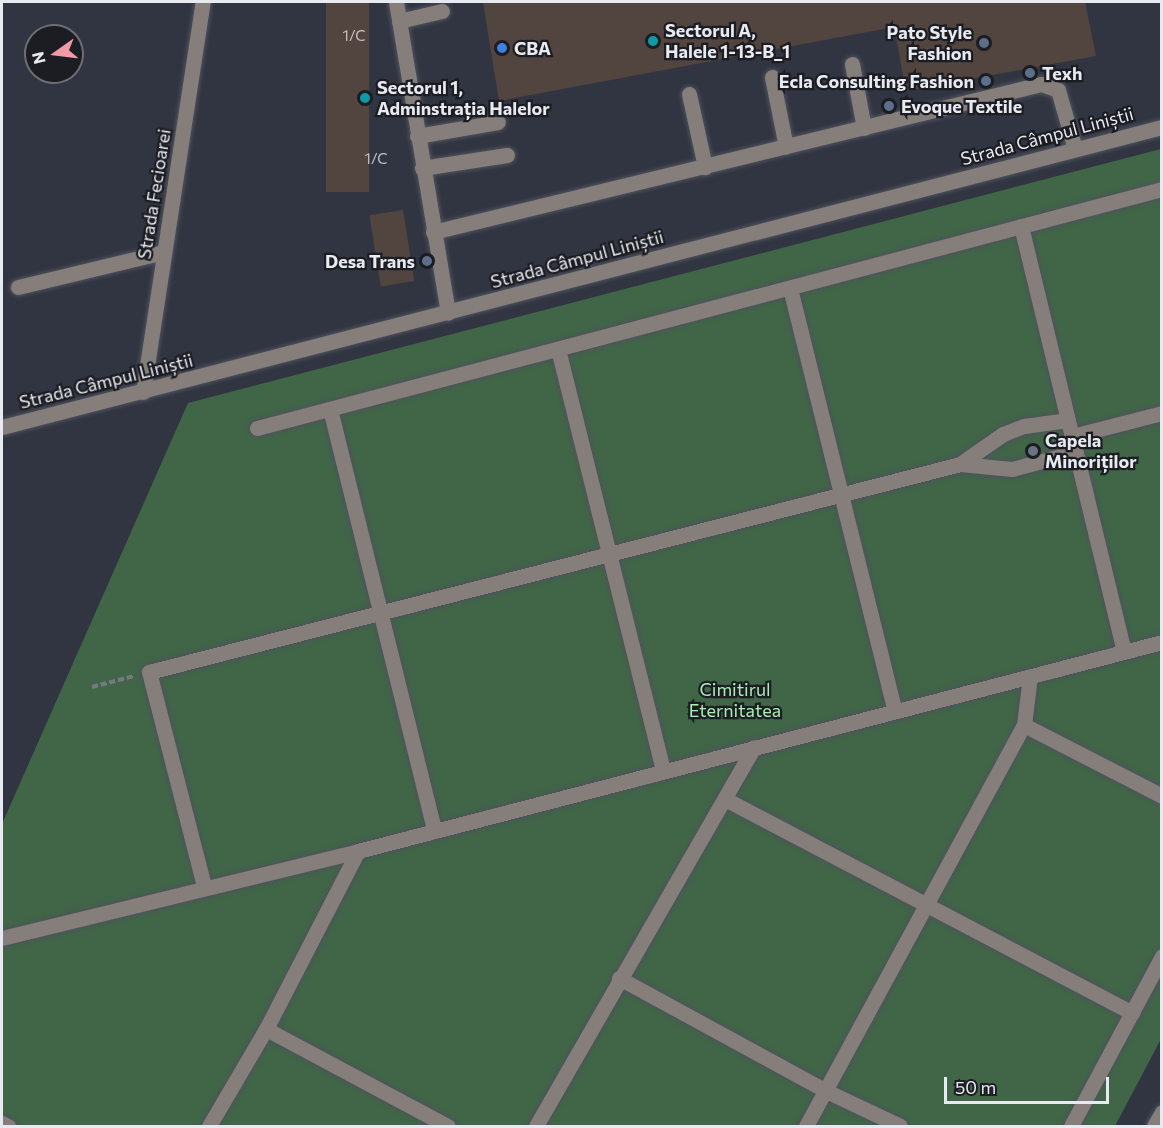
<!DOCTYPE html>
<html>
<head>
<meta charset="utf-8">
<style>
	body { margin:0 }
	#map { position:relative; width:1163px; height:1128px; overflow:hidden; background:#313541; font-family:Commissioner,sans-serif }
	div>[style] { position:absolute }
	.green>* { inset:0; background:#416647 }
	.building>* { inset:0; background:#52443f; transform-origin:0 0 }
	.path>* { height:4px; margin-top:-2px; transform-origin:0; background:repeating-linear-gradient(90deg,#767983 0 6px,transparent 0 9px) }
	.roads { filter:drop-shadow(0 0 2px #4e525d) drop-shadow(0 0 2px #4e525d) }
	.minor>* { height:15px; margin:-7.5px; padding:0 7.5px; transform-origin:7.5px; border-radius:7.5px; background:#857e7b }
	.dots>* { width:16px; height:16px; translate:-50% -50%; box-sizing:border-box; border:3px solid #1b1d22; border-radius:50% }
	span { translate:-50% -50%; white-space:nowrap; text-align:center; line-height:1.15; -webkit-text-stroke:4.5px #1b1d22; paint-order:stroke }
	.number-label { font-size:15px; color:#c2c0c4 }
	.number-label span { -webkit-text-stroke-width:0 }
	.poi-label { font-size:18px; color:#e7eaf1; font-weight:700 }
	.left { translate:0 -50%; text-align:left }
	.right { translate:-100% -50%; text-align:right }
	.street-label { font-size:18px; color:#e7eaf1 }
	.park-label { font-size:18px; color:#a8f0b2 }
	.frame { position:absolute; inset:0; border:3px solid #e7eaf1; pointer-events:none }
	.north { position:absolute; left:24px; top:24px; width:60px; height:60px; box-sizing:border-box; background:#1b1d22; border:2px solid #6d6f75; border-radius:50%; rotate:256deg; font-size:16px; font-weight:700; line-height:24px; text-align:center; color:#e7eaf1 }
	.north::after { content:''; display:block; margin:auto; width:21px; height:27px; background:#f39aa8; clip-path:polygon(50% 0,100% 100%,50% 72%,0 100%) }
	.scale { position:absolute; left:944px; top:1077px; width:165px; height:27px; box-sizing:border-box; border:3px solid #e7eaf1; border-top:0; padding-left:8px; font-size:18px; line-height:21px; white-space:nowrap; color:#e7eaf1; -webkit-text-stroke:4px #1b1d22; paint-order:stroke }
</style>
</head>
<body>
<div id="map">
	<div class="green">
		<div style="clip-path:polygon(1161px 149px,1162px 1037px,1115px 1126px,2px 1126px,2px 824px,188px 403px)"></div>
	</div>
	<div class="building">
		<div style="left:326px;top:2px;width:43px;height:190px"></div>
		<div style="clip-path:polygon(483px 2px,1085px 2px,1096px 56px,906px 91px,894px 27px,499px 101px)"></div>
		<div style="left:403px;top:210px;width:72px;height:34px;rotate:81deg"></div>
	</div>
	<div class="path">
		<div style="left:92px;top:687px;width:43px;rotate:-14.7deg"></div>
	</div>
	<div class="roads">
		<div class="minor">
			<div style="left:396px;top:2px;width:315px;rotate:80.5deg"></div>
			<div style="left:399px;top:21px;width:44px;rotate:-13.1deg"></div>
			<div style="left:852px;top:64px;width:65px;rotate:79.4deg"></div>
			<div style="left:772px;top:77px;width:71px;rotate:78.7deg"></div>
			<div style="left:689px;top:94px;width:75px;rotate:77.6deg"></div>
			<div style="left:417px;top:136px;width:82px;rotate:-9.8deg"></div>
			<div style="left:422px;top:168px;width:86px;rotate:-8.7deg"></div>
			<div style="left:1021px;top:226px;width:437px;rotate:76.4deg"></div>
			<div style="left:433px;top:232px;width:626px;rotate:-13.68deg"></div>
			<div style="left:1041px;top:84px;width:18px;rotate:19deg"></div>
			<div style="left:1058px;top:90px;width:61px;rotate:73.9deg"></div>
			<div style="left:18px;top:287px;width:150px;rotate:-13.5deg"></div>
			<div style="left:790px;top:288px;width:436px;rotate:76.1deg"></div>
			<div style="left:558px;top:349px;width:435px;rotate:76deg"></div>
			<div style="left:143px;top:392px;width:395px;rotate:-81.3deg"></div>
			<div style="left:330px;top:409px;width:434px;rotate:76.1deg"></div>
			<div style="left:2px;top:427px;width:1198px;rotate:-14.5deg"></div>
			<div style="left:257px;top:428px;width:936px;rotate:-14.79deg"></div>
			<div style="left:1072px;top:436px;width:93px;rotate:-14.3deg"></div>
			<div style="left:960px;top:464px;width:52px;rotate:-34.9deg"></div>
			<div style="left:1003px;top:434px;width:22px;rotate:-21deg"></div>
			<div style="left:1024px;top:426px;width:44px;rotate:-7.8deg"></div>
			<div style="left:1024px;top:725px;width:155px;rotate:27.2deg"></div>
			<div style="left:725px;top:799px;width:460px;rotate:27.7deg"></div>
			<div style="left:204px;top:886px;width:221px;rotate:-104.4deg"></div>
			<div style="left:149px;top:672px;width:837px;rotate:-14.38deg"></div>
			<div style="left:960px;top:464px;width:52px;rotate:5.5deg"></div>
			<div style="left:1012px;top:469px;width:66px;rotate:-14.9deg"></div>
			<div style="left:2px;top:938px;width:366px;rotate:-13.7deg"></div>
			<div style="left:358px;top:851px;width:831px;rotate:-14.57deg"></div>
			<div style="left:619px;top:978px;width:234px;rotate:28.6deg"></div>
			<div style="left:824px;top:1090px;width:84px;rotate:25.3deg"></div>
			<div style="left:266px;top:1029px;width:206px;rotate:28.1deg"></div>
			<div style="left:2px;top:1123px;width:7px;rotate:27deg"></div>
			<div style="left:209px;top:1126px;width:113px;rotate:-59.6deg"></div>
			<div style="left:266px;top:1029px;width:200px;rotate:-62.7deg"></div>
			<div style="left:536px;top:1126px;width:437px;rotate:-60.1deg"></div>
			<div style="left:806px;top:1126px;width:456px;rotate:-61.5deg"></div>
			<div style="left:1024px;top:725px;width:49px;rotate:-83deg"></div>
			<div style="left:1071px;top:1126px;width:193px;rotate:-61.8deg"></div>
			<div style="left:1154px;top:1126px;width:16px;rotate:-60deg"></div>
		</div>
	</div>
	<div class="dots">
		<div style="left:653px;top:41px;background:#0f9aa8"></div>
		<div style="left:984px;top:43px;background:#5c6f8a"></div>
		<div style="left:502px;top:48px;background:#3f7fe0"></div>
		<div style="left:1030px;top:73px;background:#5c6f8a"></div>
		<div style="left:986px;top:81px;background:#5c6f8a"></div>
		<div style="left:365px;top:98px;background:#0f9aa8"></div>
		<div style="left:889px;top:106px;background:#5c6f8a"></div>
		<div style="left:427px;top:261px;background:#5c6f8a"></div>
		<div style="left:1033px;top:451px;background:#6b7280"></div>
	</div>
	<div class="number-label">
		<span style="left:354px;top:36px">1/C</span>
		<span style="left:376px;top:159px">1/C</span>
	</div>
	<div class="poi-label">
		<span class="left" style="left:665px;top:41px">Sectorul A,<br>Halele 1-13-B_1</span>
		<span class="right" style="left:972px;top:43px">Pato Style<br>Fashion</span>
		<span class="left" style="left:514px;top:48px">CBA</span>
		<span class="left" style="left:1042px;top:73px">Texh</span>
		<span class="right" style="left:974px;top:81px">Ecla Consulting Fashion</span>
		<span class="left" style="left:377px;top:98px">Sectorul 1,<br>Adminstrația Halelor</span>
		<span class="left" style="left:901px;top:106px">Evoque Textile</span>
		<span class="right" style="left:415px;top:261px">Desa Trans</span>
		<span class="left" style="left:1045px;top:451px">Capela<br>Minoriților</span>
	</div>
	<div class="street-label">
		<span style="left:1047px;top:136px;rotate:-15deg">Strada Câmpul Liniștii</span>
		<span style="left:154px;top:194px;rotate:-81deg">Strada Fecioarei</span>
		<span style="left:577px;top:259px;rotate:-15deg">Strada Câmpul Liniștii</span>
		<span style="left:106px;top:381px;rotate:-14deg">Strada Câmpul Liniștii</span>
	</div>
	<div class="park-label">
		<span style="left:735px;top:700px">Cimitirul<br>Eternitatea</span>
	</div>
	<div class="frame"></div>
	<div class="north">N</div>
	<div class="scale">50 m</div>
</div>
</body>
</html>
